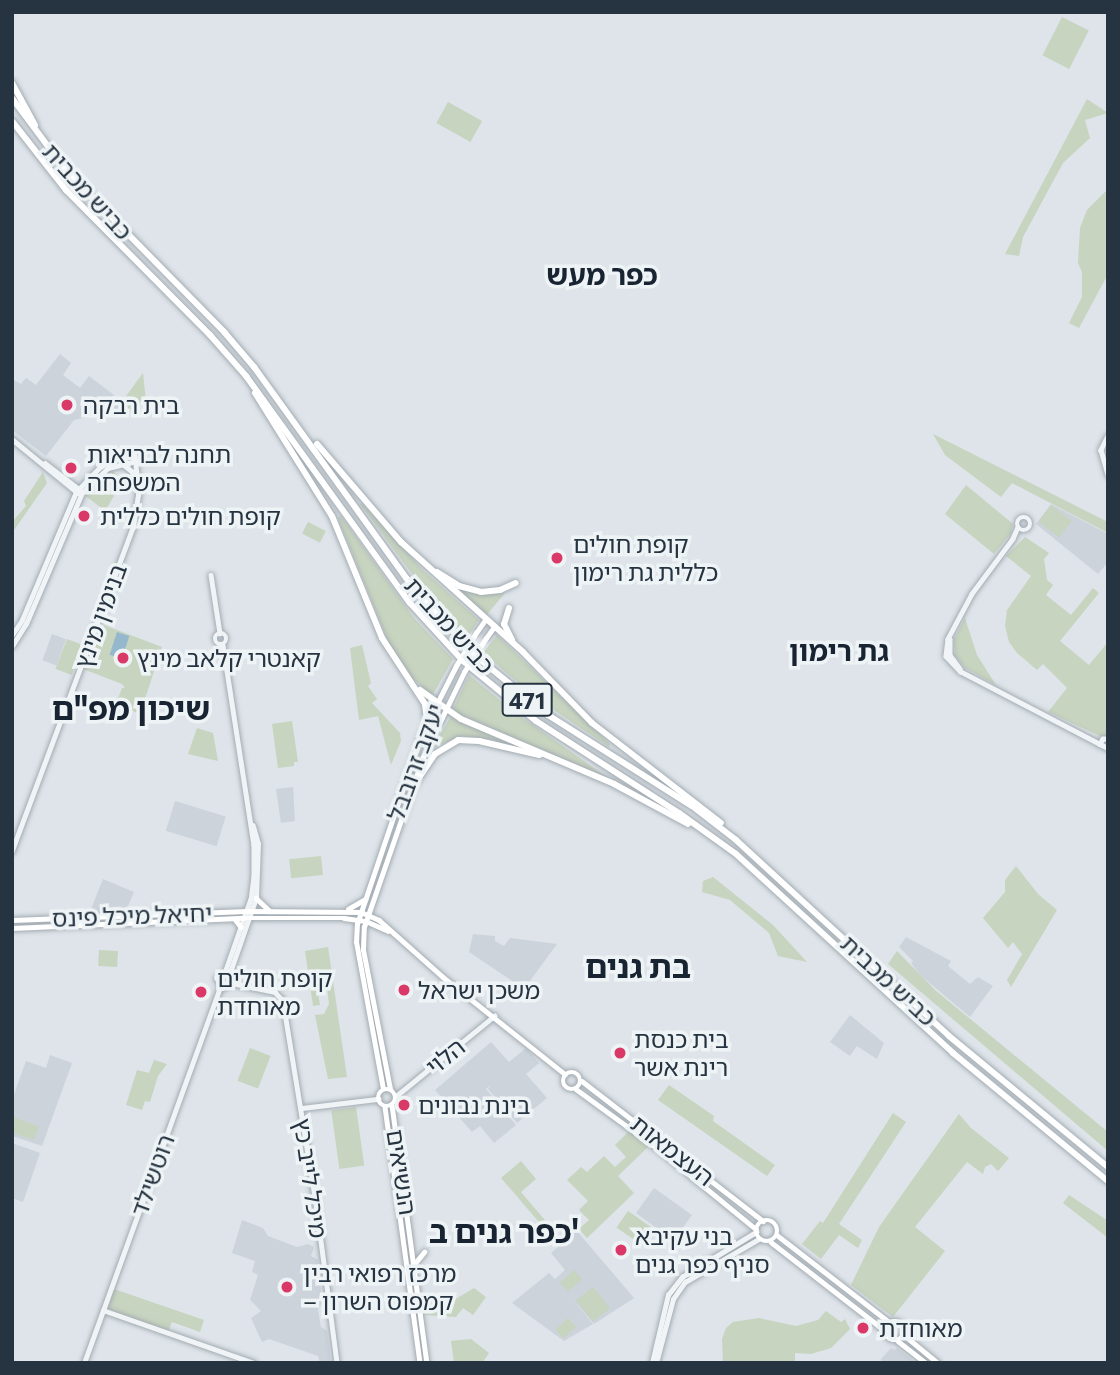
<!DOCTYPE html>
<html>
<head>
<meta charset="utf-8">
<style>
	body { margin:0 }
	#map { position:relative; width:1120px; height:1375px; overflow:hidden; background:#dee4e9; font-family:Commissioner,"Noto Sans Hebrew",sans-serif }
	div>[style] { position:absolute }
	.built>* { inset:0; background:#ccd3db; transform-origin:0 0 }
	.green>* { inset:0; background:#c7d4bf; transform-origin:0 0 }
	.water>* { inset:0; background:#96b8cd; transform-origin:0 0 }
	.roads { filter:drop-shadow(0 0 2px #a3acb3) drop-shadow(0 0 2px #a3acb3) }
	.tertiary>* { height:4.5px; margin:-2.25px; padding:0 2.25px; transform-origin:2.25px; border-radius:2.25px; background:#f1f4f7 }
	.tertiary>.ring { margin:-2.25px; padding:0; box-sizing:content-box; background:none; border:4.5px solid #f1f4f7; border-radius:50% }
	.secondary>* { height:4.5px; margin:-2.25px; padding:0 2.25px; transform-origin:2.25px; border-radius:2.25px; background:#fff }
	.secondary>.ring { margin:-2.25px; padding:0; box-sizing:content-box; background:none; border:4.5px solid #fff; border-radius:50% }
	.motorway>* { height:6px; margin:-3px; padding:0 3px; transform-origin:3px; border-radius:3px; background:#fff }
	.secondary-bridge>* { height:4.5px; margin:-2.25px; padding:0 2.25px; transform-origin:2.25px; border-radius:2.25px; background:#fff }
	.dots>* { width:19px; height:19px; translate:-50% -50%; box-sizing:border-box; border:4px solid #eef3f6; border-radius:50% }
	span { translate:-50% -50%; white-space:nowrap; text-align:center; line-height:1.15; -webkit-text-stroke:7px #eef3f6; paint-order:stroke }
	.shield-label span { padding:2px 5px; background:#eef3f6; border:2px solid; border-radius:5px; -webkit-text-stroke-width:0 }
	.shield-label { font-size:23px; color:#263441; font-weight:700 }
	.street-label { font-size:24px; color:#263441 }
	.poi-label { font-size:24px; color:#263441 }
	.left { translate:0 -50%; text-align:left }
	.quarter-label { font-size:28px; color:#182432; font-weight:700 }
	.district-label { font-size:32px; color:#182432; font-weight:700 }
	.frame { position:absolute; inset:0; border:14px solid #263441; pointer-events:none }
</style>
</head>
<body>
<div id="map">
	<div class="built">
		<div style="clip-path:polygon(60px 354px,71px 363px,63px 375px,80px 388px,89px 376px,114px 395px,121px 407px,119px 411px,74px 420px,46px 456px,12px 430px,12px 379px,21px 384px,26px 378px,36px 385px)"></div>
		<div style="clip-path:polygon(1051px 504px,1108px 534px,1108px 562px,1098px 574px,1036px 524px)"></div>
		<div style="left:52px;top:634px;width:15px;height:28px;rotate:20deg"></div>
		<div style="clip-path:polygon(293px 787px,295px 821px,281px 823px,276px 789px)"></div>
		<div style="left:175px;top:801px;width:53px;height:31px;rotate:17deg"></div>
		<div style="clip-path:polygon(103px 879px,134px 892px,125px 913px,89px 914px)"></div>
		<div style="clip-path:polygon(473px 934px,495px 936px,495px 941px,504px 946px,510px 938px,557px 944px,524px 989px,469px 952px)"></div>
		<div style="clip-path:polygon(906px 937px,951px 961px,948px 966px,970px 984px,978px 977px,993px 986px,970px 1017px,920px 975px,911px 963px,913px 961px,899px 947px)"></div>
		<div style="clip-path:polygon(850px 1015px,884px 1043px,877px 1059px,857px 1046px,850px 1056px,830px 1042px)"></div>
		<div style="clip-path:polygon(491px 1042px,509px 1062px,526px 1048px,539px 1063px,526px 1074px,547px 1098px,517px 1123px,488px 1089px,491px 1085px,486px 1089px,516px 1125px,494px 1143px,480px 1126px,472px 1132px,435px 1090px)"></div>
		<div style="clip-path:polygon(50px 1055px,72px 1063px,42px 1146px,12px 1136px,12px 1100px,26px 1061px,46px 1068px)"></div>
		<div style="clip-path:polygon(12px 1143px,40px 1153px,23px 1202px,12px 1198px)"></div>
		<div style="clip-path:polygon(654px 1188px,692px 1215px,676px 1237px,672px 1234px,670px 1238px,636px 1213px)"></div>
		<div style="clip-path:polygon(242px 1220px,263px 1228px,268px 1236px,297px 1247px,308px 1244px,314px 1247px,311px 1256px,318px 1260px,322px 1303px,318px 1310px,321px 1327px,327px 1331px,331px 1363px,320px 1363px,318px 1356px,269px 1339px,262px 1342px,251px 1318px,261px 1311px,250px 1300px,258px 1275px,252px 1272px,255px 1261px,232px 1253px)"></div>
		<div style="clip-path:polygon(577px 1231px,634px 1298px,594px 1324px,569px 1295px,593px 1324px,564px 1341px,512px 1303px,549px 1273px,555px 1279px,565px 1270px,551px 1253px)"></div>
		<div style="clip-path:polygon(891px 1348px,895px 1350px,897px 1348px,916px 1363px,882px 1363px,881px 1359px)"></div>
	</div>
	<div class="green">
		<div style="left:1062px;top:17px;width:30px;height:43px;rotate:27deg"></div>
		<div style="clip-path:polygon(1087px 99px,1108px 113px,1085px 120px,1090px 138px,1063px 163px,1023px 237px,1019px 256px,1005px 254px)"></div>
		<div style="left:448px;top:102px;width:39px;height:24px;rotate:29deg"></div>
		<div style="clip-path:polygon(1108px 189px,1108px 274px,1079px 328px,1069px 323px,1082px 297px,1082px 272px,1078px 263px,1080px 228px,1087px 210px)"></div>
		<div style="clip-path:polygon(143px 373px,146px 402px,130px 412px,123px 400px)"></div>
		<div style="clip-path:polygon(933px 434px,1108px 522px,1108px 533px,1012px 483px,1001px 497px,945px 455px)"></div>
		<div style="clip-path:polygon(108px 468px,119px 476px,110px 488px,114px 496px,105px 511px,82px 493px)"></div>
		<div style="clip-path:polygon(43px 472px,47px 483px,12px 533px,12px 522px,26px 506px,24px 501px)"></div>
		<div style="clip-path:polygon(966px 485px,1013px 524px,1011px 533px,994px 554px,945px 514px)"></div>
		<div style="clip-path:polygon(362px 503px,424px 571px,479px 620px,467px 638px,427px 594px,360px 504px)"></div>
		<div style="left:1051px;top:505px;width:26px;height:21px;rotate:37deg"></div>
		<div style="clip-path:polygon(341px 516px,414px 618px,453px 659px,432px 696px,411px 677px,391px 648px,338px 518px)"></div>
		<div style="left:308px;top:522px;width:20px;height:13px;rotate:27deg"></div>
		<div style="clip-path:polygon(1025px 537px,1049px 553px,1044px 559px,1047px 580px,1053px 585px,1046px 595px,1071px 615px,1093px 588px,1099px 593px,1060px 641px,1089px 665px,1108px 642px,1108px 733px,1104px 738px,1048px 712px,1067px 688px,1043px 664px,1037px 670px,1017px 653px,1009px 642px,1005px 626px,1007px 610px,1031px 576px,1006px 556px)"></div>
		<div style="clip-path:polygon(449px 582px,474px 594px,505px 593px,485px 617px)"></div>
		<div style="clip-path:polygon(965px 618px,977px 655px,996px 685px,965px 668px,955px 656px,954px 639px)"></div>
		<div style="clip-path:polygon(104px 625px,162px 647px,140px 714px,116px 704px,122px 688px,125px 688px,122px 684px,83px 669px,97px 630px)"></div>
		<div style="clip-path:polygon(497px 635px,610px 744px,609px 747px,539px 700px,483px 653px)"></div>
		<div style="left:67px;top:639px;width:17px;height:32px;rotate:21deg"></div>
		<div style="clip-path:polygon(362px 645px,371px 683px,368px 686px,377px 699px,372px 703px,400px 733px,401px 741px,391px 765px,378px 716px,359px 720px,350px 648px)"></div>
		<div style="clip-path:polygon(469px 675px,513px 711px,611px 780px,452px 711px)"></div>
		<div style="clip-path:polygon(451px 716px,512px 743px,512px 746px,494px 740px,461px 736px,433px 748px)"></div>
		<div style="clip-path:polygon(292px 721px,298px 762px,294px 762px,294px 766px,278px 768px,272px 724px)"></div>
		<div style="clip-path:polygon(197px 728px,213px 733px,218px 761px,188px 754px)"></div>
		<div style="left:321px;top:856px;width:19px;height:32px;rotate:84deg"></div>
		<div style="clip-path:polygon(1016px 866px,1038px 894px,1057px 910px,1011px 987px,1007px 980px,1022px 954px,1013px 942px,1008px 948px,983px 918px,1005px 892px,1005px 880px)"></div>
		<div style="clip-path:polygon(713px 877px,773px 925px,807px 962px,778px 956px,769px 933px,730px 900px,702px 892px,703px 881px)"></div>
		<div style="clip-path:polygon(328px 947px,347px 1077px,328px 1079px,315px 1015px,324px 1014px,329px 1004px,327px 986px,317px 987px,320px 1005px,313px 1006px,305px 951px)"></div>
		<div style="left:99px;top:950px;width:19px;height:16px;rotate:3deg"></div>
		<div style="clip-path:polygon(897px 951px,935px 990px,1108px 1132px,1108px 1151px,888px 964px)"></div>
		<div style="left:250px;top:1048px;width:22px;height:35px;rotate:21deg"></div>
		<div style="clip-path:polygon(154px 1060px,167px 1064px,158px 1076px,150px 1102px,145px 1101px,142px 1110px,126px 1105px,137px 1070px,149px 1073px)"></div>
		<div style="clip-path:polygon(669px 1085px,714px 1116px,713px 1121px,775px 1165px,767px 1176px,658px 1100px)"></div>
		<div style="left:356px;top:1107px;width:59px;height:25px;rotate:82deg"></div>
		<div style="clip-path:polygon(893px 1113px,906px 1122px,839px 1224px,862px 1240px,858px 1248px,839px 1235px,821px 1259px,802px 1244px,820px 1221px,823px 1223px)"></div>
		<div style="clip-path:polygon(959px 1114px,971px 1128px,1009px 1158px,998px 1171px,991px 1164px,985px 1167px,983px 1174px,967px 1162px,915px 1227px,945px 1251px,893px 1317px,851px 1285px,879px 1227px)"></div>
		<div style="clip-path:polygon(12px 1117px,39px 1126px,34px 1140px,12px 1133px)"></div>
		<div style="clip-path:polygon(629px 1131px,649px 1146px,618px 1176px,634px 1193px,587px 1238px,579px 1229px,589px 1220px,579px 1210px,588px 1201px,567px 1180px,581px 1167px,587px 1172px,604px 1156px,615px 1167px,626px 1157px,615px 1145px)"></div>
		<div style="clip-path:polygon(521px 1161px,536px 1179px,521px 1192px,555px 1232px,551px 1236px,501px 1178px)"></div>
		<div style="clip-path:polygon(1069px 1195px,1108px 1221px,1108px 1238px,1063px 1203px)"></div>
		<div style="left:628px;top:1211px;width:28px;height:20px;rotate:35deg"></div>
		<div style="left:574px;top:1270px;width:12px;height:19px;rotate:48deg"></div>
		<div style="left:593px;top:1287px;width:27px;height:22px;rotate:51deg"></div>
		<div style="clip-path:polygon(111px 1288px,204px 1320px,200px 1332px,172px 1322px,168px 1332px,103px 1310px)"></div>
		<div style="clip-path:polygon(474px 1288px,486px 1297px,473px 1315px,463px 1308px,456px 1317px,423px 1315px,422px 1302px,454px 1300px)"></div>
		<div style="clip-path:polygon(826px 1311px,841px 1322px,845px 1319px,850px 1329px,831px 1348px,811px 1354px,795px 1353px,795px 1363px,723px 1363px,722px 1339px,726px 1328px,733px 1322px,759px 1318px,796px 1326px,818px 1320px)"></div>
		<div style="left:568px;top:1318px;width:12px;height:17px;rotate:48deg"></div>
		<div style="clip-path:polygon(471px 1339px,489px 1353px,482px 1363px,454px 1363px,451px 1341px)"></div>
	</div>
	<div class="water">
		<div style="left:117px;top:632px;width:13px;height:24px;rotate:18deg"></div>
	</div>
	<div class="roads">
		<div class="tertiary">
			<div style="left:1108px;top:436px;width:16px;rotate:117deg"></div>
			<div style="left:1101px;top:450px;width:26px;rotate:74deg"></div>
			<div style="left:12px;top:439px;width:85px;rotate:39.3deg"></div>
			<div style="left:45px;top:463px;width:44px;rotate:37.6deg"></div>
			<div style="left:123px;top:464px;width:19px;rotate:39deg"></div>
			<div class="ring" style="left:1017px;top:517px;width:9.5px;height:9.5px"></div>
			<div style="left:1018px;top:527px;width:13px;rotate:113deg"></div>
			<div style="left:1013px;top:539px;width:69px;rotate:126.7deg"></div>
			<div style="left:972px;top:594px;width:51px;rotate:118.1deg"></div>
			<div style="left:948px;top:639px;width:17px;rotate:97deg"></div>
			<div style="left:946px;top:656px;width:21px;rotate:47deg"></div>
			<div style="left:960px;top:671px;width:158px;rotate:27.5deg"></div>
			<div style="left:211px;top:575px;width:59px;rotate:81.2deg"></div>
			<div class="ring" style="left:215px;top:633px;width:7.5px;height:7.5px"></div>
			<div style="left:12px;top:635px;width:18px;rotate:-56deg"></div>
			<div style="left:22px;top:620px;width:139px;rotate:-67.1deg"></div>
			<div style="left:76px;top:492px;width:33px;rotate:-46deg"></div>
			<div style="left:99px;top:468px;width:15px;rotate:-32deg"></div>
			<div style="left:112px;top:460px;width:23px;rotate:-10deg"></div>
			<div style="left:135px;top:456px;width:36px;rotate:84deg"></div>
			<div style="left:139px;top:492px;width:36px;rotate:99deg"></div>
			<div style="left:133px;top:528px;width:345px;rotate:110.5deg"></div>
			<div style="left:950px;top:639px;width:16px;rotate:90deg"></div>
			<div style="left:950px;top:655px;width:17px;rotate:54deg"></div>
			<div style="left:223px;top:645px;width:202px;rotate:81.2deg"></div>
			<div style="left:254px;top:845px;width:31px;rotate:90deg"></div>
			<div style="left:254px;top:876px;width:23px;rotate:97deg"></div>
			<div style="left:251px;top:899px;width:78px;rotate:109.4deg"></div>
			<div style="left:12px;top:646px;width:26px;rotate:-58deg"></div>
			<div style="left:26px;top:624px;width:142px;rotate:-66.9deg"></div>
			<div style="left:82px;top:493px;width:36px;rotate:-44deg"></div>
			<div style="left:108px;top:468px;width:29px;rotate:-14deg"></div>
			<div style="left:1108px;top:739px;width:5px;rotate:180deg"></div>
			<div style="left:1103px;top:739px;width:6px;rotate:121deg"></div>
			<div style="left:1100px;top:744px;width:9px;rotate:27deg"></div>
			<div style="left:229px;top:975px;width:82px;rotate:-70.7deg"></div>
			<div style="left:256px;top:898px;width:54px;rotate:-87.9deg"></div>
			<div style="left:258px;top:844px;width:19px;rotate:-106deg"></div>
			<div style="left:232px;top:983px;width:10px;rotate:-119deg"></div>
			<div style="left:227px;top:974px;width:11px;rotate:158deg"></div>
			<div style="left:217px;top:978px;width:11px;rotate:63deg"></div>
			<div style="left:222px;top:988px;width:11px;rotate:-27deg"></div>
			<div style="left:232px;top:983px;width:44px;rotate:11.8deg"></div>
			<div style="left:275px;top:992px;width:12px;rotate:48deg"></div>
			<div style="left:283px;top:1001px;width:205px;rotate:80.7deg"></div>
			<div style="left:316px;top:1203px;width:161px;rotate:82.5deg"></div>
			<div style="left:396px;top:1096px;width:127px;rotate:-39.2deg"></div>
			<div style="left:302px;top:1108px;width:77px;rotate:-6.8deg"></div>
			<div style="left:103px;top:1310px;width:160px;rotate:19.3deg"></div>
			<div style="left:84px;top:1363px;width:400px;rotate:-70.1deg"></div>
			<div style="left:652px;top:1363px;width:70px;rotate:-76.8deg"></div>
			<div style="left:668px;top:1295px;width:23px;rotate:-52deg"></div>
			<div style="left:682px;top:1277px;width:87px;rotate:-31.3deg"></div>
			<div style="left:656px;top:1363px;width:66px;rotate:-75.1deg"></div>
			<div style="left:673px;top:1299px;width:21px;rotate:-55deg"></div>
			<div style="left:685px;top:1282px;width:86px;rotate:-30.2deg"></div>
		</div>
		<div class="secondary">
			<div style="left:476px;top:633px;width:16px;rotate:-55deg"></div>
			<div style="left:486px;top:638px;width:14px;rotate:-54deg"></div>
			<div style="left:256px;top:898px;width:19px;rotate:43deg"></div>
			<div style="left:348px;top:909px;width:20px;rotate:-30deg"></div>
			<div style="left:235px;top:919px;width:10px;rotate:53deg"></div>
			<div style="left:12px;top:920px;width:235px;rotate:-2.2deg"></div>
			<div style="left:247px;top:911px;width:114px;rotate:0.5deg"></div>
			<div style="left:361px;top:912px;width:20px;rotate:24deg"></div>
			<div style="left:379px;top:920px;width:86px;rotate:41.7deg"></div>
			<div style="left:443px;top:977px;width:156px;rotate:38.5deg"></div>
			<div style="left:12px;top:928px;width:232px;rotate:-2.5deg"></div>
			<div style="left:244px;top:918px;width:100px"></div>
			<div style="left:344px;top:918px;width:22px;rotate:8deg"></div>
			<div style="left:366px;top:921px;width:24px;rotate:24deg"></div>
			<div class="ring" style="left:563px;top:1072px;width:13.5px;height:13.5px"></div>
			<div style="left:582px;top:1081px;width:229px;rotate:37.7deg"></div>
			<div class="ring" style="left:378px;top:1089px;width:13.5px;height:13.5px"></div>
			<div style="left:383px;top:1089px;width:149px;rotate:-100.4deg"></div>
			<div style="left:356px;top:942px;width:18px;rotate:-87deg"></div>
			<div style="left:357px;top:924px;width:200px;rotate:-71.3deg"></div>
			<div style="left:421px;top:735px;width:77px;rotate:-63.1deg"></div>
			<div style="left:390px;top:1089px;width:142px;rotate:-101deg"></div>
			<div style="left:363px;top:950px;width:23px;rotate:-88deg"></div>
			<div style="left:364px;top:927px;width:180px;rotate:-70.9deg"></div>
			<div style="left:423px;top:757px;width:94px;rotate:-64.2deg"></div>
			<div style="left:576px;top:1089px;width:100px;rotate:36.1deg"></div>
			<div style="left:657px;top:1148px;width:128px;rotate:39.3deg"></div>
			<div style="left:392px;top:1105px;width:260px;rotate:82.3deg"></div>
			<div style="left:385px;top:1107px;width:258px;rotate:82.2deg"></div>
			<div class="ring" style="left:756px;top:1220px;width:17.5px;height:17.5px"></div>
			<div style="left:777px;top:1235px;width:142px;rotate:37.8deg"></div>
			<div style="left:771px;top:1242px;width:143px;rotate:37.9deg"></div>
			<div style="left:416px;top:1262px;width:13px;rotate:-51deg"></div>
			<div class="ring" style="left:885px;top:1321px;width:15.5px;height:15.5px"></div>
			<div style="left:904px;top:1335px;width:44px;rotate:39.5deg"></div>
			<div style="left:898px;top:1341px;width:36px;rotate:38deg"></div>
		</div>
		<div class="motorway">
			<div style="left:12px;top:83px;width:48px;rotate:61.3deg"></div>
			<div style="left:12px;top:98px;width:94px;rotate:53.3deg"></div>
			<div style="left:68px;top:173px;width:224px;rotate:45.5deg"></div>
			<div style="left:225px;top:333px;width:45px;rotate:49.5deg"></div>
			<div style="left:254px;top:367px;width:261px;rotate:54.2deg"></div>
			<div style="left:407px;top:579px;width:98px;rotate:48.7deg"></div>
			<div style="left:472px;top:653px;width:98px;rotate:39.2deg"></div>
			<div style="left:548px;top:715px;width:170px;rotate:32.3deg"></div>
			<div style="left:692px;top:806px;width:56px;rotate:37.7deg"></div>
			<div style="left:736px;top:840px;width:289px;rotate:42.6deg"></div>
			<div style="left:949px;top:1036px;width:206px;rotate:39.5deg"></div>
			<div style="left:12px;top:121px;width:88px;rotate:52deg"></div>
			<div style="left:66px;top:190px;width:204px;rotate:45.2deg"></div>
			<div style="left:210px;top:335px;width:55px;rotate:48.7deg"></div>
			<div style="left:246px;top:376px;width:280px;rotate:54.2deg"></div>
			<div style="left:410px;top:603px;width:79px;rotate:47.6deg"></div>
			<div style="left:463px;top:661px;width:94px;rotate:39.4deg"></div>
			<div style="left:536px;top:721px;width:170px;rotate:32.8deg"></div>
			<div style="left:679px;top:813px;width:70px;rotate:35.7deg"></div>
			<div style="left:736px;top:854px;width:294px;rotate:42.5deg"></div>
			<div style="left:953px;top:1053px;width:201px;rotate:39.6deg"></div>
			<div style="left:255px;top:393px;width:145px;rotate:58deg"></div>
			<div style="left:332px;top:516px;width:132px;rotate:67.7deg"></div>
			<div style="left:382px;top:638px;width:79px;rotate:56.9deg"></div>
			<div style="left:425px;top:704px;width:17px;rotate:83deg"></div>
			<div style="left:317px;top:444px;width:129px;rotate:49.4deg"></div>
			<div style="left:401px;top:542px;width:164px;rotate:42deg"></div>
			<div style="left:523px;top:652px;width:99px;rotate:45.8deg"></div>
			<div style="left:592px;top:723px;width:163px;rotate:37.8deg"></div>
			<div style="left:437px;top:572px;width:26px;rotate:32deg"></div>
			<div style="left:459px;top:586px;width:23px;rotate:15deg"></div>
			<div style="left:481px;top:592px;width:19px;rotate:-6deg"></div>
			<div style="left:500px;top:590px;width:17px;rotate:-24deg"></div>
			<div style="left:509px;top:608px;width:17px;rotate:107deg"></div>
			<div style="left:504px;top:624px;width:18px;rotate:63deg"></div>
			<div style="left:420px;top:690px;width:50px;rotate:35.3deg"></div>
			<div style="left:461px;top:719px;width:166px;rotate:23deg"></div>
			<div style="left:614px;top:784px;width:84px;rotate:28.4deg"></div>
			<div style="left:414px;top:785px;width:37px;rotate:-56deg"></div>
			<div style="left:435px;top:754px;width:27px;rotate:-31deg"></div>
			<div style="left:458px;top:740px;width:21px;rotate:3deg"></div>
			<div style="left:479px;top:741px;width:62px;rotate:13.1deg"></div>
		</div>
	</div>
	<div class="secondary-bridge">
		<div style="left:456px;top:666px;width:39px;rotate:-59deg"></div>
		<div style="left:464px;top:672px;width:40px;rotate:-57.1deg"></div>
	</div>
	<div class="dots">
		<div style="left:67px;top:405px;background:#da3866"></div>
		<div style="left:71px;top:468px;background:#da3866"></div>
		<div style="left:84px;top:516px;background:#da3866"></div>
		<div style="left:557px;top:558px;background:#da3866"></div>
		<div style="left:123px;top:658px;background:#da3866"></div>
		<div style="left:404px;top:990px;background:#da3866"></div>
		<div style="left:201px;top:992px;background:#da3866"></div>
		<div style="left:620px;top:1053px;background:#da3866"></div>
		<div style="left:404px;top:1105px;background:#da3866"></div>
		<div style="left:621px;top:1250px;background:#da3866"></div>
		<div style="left:287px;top:1287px;background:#da3866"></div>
		<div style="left:863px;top:1328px;background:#da3866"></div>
	</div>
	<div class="shield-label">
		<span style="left:527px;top:700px">471</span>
	</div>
	<div class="street-label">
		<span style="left:88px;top:191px;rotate:48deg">כביש מכבית</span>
		<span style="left:100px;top:616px;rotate:-70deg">בנימין מינץ</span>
		<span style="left:450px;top:625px;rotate:48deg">כביש מכבית</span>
		<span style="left:415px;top:762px;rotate:-70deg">יעקב זרובבל</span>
		<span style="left:132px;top:915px;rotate:-2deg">יחיאל מיכל פינס</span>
		<span style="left:889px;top:980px;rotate:43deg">כביש מכבית</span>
		<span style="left:445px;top:1056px;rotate:-39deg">הלוי</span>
		<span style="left:673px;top:1150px;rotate:38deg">העצמאות</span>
		<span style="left:402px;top:1172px;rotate:81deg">הנשיאים</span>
		<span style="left:152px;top:1175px;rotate:-70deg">רוטשילד</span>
		<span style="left:311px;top:1178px;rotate:82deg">מיכל לייב כץ</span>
	</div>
	<div class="poi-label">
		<span class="left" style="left:83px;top:405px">בית רבקה</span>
		<span class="left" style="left:87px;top:468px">תחנה לבריאות<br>המשפחה</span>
		<span class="left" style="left:100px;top:516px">קופת חולים כללית</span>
		<span class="left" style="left:573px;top:558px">קופת חולים<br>כללית גת רימון</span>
		<span class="left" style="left:137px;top:658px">קאנטרי קלאב מינץ</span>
		<span class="left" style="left:217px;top:992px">קופת חולים<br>מאוחדת</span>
		<span class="left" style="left:418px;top:990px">משכן ישראל</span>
		<span class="left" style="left:634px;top:1053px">בית כנסת<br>רינת אשר</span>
		<span class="left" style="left:418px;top:1105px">בינת נבונים</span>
		<span class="left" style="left:635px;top:1250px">בני עקיבא<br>סניף כפר גנים</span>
		<span class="left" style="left:303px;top:1287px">מרכז רפואי רבין<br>– קמפוס השרון</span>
		<span class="left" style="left:879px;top:1328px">מאוחדת</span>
	</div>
	<div class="quarter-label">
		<span style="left:602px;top:274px">כפר מעש</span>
		<span style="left:839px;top:650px">גת רימון</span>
	</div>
	<div class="district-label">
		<span style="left:131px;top:707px">שיכון מפ"ם</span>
		<span style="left:638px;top:965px">בת גנים</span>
		<span style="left:504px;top:1230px">כפר גנים ב'</span>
	</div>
	<div class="frame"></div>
</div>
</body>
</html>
